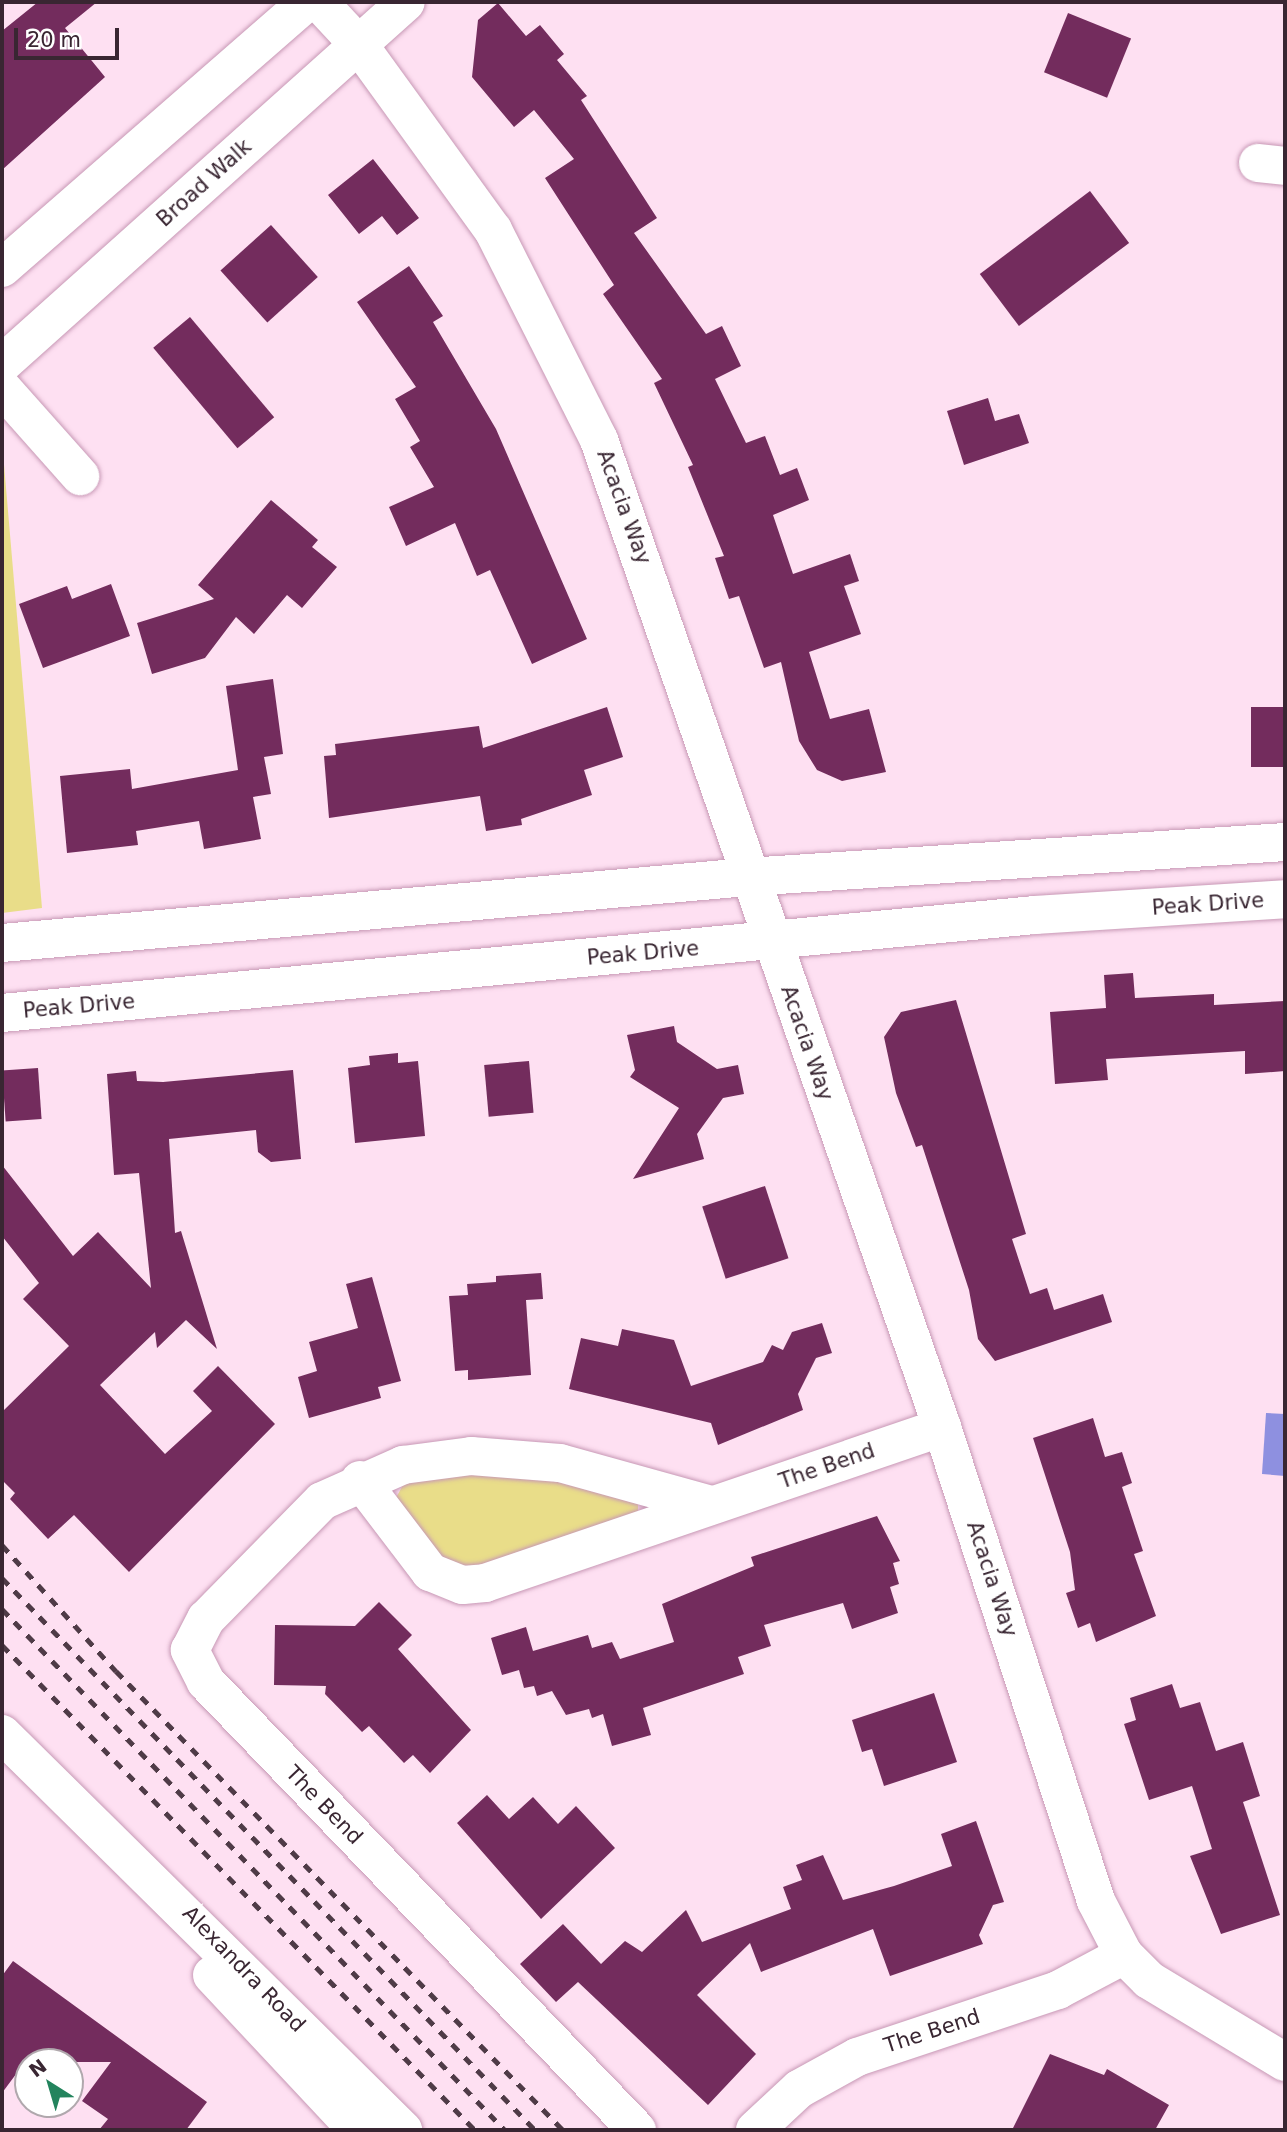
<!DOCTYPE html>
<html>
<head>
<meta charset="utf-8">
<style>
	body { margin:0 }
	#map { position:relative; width:1287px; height:2132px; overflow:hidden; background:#fee0f2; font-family:"DejaVu Sans",sans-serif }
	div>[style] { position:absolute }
	.green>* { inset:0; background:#e9dd89 }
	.water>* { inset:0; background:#8e90e0 }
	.building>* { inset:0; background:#732c5d; transform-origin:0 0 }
	.roads { filter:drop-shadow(0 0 2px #c798b5) drop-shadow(0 0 2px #c798b5) }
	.minor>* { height:38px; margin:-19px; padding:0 19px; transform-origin:19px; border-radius:19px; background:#fff }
	.tertiary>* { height:38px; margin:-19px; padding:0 19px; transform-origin:19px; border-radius:19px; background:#fff }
	.rail>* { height:5px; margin-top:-2.5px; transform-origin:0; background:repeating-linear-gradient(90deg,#4f3b47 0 9px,transparent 0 18px) }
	span { translate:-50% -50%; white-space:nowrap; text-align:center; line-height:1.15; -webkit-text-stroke:7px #fff; paint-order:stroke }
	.street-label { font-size:21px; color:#392632 }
	.frame { position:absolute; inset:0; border:4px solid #392632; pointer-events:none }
	.north { position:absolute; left:14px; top:2048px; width:70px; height:70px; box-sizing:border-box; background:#fff; border:2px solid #b0a8ad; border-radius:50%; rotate:323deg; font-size:19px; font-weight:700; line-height:28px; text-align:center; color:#392632 }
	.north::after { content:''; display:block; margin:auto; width:24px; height:32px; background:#23845d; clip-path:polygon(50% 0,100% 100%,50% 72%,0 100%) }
	.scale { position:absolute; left:14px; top:28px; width:105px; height:32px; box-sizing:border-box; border:4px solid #392632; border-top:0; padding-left:9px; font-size:21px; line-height:24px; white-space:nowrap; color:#392632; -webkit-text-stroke:5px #fff; paint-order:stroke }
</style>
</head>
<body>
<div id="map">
	<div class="green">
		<div style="clip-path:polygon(2px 441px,42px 908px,2px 913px)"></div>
		<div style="clip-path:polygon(506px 1468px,638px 1504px,638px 1516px,455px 1575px,393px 1503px,407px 1478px)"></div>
	</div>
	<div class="water">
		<div style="clip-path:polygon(1266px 1413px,1285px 1414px,1285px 1476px,1262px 1474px)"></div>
	</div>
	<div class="building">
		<div style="clip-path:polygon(38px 2px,97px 2px,65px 28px,105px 77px,2px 170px,2px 31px)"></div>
		<div style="clip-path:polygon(498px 3px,526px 36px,540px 25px,564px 54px,557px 60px,587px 96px,581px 100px,657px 218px,634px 233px,706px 334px,722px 326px,741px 366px,715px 379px,746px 443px,765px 436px,780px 475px,797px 468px,809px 500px,773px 515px,793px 574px,850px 554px,859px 581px,844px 586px,861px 634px,809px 652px,830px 719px,869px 709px,886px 772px,842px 781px,817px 770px,799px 741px,781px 662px,764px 668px,739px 596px,729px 599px,715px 558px,724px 556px,688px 467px,693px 465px,654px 383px,662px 379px,603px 294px,614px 285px,545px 178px,574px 159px,534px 110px,514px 127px,472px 77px,478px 20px)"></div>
		<div style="left:1068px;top:13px;width:68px;height:64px;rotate:22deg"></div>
		<div style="clip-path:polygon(373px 159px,419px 218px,397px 235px,382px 216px,359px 234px,328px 195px)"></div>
		<div style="left:1090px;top:191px;width:65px;height:138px;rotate:53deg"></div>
		<div style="left:271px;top:225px;width:70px;height:68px;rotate:48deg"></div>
		<div style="clip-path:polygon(409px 266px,443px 316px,433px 322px,496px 429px,587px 639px,532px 664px,490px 570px,477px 576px,455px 523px,406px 546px,389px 507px,434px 487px,410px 447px,420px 441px,395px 399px,416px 387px,357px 302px)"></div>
		<div style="left:190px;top:317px;width:131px;height:48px;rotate:50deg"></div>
		<div style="clip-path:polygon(988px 398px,995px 421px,1019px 414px,1029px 443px,964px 465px,947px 411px)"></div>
		<div style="clip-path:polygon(271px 500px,318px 540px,312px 547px,337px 567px,302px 608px,287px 595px,254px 634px,236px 617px,205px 658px,152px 674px,137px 623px,214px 599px,198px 585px)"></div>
		<div style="clip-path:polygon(111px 584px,130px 636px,43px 668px,19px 604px,67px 586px,72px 599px)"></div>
		<div style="clip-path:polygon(273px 679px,283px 754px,264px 757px,271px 794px,253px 797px,261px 839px,204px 849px,199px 821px,136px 831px,138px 845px,67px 853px,60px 776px,130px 769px,132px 789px,238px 770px,226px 686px)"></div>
		<div style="clip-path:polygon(607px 707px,623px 757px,584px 770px,592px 795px,521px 819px,522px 825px,486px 831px,480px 796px,329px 818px,324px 756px,336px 755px,335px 744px,479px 726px,483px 748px)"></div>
		<div style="left:1285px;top:707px;width:60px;height:34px;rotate:90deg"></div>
		<div style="clip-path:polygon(1133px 973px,1135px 998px,1214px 994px,1214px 1005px,1285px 1001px,1285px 1071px,1245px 1074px,1245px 1051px,1106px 1059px,1108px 1080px,1055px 1084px,1050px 1012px,1106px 1008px,1104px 975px)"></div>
		<div style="clip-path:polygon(956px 1000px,1026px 1234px,1012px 1239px,1030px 1294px,1047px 1288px,1054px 1310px,1103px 1294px,1112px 1322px,995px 1361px,978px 1339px,969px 1290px,922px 1145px,916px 1147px,896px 1093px,884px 1037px,901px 1012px)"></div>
		<div style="clip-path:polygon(674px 1026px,677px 1042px,717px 1069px,738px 1065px,744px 1094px,723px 1098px,697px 1134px,704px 1159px,633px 1179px,679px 1108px,630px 1077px,635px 1070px,627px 1035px)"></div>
		<div style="clip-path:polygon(398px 1053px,398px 1063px,418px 1061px,425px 1136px,355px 1143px,348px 1068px,370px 1065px,369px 1056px)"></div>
		<div style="left:529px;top:1061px;width:52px;height:45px;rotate:85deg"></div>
		<div style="left:38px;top:1068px;width:51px;height:36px;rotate:86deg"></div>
		<div style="clip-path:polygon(293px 1070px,301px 1159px,271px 1162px,258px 1152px,256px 1130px,169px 1139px,175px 1233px,181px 1231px,217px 1349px,186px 1320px,157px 1348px,155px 1332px,100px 1385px,165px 1454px,212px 1411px,193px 1391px,218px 1366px,275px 1424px,129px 1572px,74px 1515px,48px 1539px,10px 1499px,15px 1493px,2px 1480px,2px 1412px,69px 1346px,23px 1299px,39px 1283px,2px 1236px,2px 1165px,73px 1256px,98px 1232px,151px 1288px,139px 1173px,114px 1175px,107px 1074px,136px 1071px,137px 1081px,163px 1082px)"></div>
		<div style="left:765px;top:1186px;width:76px;height:66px;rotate:72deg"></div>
		<div style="clip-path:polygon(541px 1273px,543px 1299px,526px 1300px,531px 1375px,468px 1380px,468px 1370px,455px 1371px,449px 1296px,468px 1295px,467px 1284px,496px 1282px,496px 1276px)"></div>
		<div style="clip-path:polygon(372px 1277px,401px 1381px,378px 1387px,381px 1398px,309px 1418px,298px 1377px,317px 1371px,309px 1342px,358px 1328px,346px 1284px)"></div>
		<div style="clip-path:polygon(822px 1323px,832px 1353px,816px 1358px,798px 1394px,803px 1410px,718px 1445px,711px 1423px,569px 1389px,581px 1338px,618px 1346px,622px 1329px,674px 1340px,691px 1386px,763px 1362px,772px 1345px,783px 1350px,792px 1332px)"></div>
		<div style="clip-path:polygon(1093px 1418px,1105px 1457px,1122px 1452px,1132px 1483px,1122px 1487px,1143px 1551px,1134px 1554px,1156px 1616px,1096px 1642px,1090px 1623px,1078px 1628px,1066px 1593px,1075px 1590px,1070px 1552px,1033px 1438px)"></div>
		<div style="clip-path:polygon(877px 1516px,900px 1561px,893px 1563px,899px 1584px,890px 1587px,898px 1613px,852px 1629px,843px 1603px,764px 1625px,771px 1646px,738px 1657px,744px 1674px,643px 1708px,651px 1735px,612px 1746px,603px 1714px,592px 1718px,589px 1709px,566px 1715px,552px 1691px,537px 1696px,534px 1686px,524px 1688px,519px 1670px,502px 1675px,491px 1638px,526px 1627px,533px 1651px,588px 1635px,592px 1648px,612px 1642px,620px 1659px,674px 1642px,662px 1604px,754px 1566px,751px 1557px)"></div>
		<div style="clip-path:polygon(379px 1602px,412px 1635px,398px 1649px,471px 1730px,430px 1773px,413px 1755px,404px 1763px,369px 1726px,362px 1732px,325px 1694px,326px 1686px,274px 1685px,275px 1625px,355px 1626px)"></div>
		<div style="clip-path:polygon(1172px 1684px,1180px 1708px,1200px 1702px,1216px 1751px,1243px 1742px,1260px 1796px,1243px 1802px,1280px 1915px,1221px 1934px,1190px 1856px,1212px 1849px,1192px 1786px,1149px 1800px,1124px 1724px,1136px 1720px,1130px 1698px)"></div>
		<div style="clip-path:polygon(934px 1693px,957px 1762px,884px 1786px,872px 1749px,862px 1752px,852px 1720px)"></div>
		<div style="clip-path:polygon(487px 1795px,509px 1819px,533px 1797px,558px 1824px,576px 1806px,615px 1848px,541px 1919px,457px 1823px)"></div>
		<div style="clip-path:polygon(976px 1821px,1004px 1902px,993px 1905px,979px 1935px,983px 1944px,890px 1976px,873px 1929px,761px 1972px,750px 1943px,697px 1995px,756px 2054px,708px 2105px,578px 1982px,556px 2002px,520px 1964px,563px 1924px,601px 1964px,625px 1941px,642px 1952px,686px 1910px,702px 1942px,791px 1909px,783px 1887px,802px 1880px,796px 1865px,823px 1855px,843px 1900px,894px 1886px,952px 1866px,941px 1834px)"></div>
		<div style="clip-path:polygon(13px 1961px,207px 2102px,186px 2130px,99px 2130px,108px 2119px,82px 2101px,111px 2062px,25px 2062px,2px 2093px,2px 1976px)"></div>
		<div style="clip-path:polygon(1050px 2054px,1104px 2075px,1107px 2069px,1169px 2105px,1155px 2130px,1012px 2130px)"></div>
	</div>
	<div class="roads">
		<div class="minor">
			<div style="left:319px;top:2px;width:59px;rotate:47.1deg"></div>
			<div style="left:359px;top:45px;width:228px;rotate:54.1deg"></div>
			<div style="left:493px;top:230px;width:235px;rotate:63.2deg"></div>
			<div style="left:599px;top:440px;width:1045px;rotate:70.84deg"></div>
			<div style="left:942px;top:1427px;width:498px;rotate:72deg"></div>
			<div style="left:1096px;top:1901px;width:61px;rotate:62.6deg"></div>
			<div style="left:1124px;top:1955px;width:35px;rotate:45deg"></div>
			<div style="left:1149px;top:1980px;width:159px;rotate:31.1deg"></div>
			<div style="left:1258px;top:163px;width:27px;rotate:6deg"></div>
			<div style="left:2px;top:268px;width:405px;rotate:-41.1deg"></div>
			<div style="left:2px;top:364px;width:542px;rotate:-41.86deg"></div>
			<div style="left:2px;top:388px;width:118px;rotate:48.4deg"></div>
			<div style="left:2px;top:943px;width:748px;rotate:-5.06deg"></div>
			<div style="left:747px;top:877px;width:539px;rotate:-3.72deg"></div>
			<div style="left:2px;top:1013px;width:1037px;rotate:-5.42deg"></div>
			<div style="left:1034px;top:915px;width:252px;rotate:-3.6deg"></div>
			<div style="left:360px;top:1480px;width:116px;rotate:52.7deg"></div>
			<div style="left:430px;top:1572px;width:35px;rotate:22deg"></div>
			<div style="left:463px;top:1585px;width:22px;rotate:-5deg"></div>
			<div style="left:485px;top:1583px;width:483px;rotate:-18.8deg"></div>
			<div style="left:637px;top:2130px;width:622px;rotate:-133.89deg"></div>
			<div style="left:206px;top:1682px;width:36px;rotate:-117deg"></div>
			<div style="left:190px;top:1650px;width:35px;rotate:-63deg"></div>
			<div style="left:206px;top:1619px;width:165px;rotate:-45.5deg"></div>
			<div style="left:322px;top:1501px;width:89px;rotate:-24deg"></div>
			<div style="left:403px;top:1465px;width:69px;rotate:-7.5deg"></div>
			<div style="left:471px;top:1456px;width:89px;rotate:4.5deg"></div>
			<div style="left:560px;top:1463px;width:157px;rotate:15.5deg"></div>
			<div style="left:755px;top:2130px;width:60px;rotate:-43deg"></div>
			<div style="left:799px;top:2089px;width:66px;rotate:-28.9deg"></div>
			<div style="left:857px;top:2057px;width:212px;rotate:-18.4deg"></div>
			<div style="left:1058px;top:1990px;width:75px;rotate:-27.9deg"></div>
		</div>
		<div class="tertiary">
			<div style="left:2px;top:1734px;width:564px;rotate:44.64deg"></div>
			<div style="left:212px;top:1975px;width:212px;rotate:46.9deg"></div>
		</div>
	</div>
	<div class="rail">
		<div style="left:2px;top:1545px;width:170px;rotate:47.9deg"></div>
		<div style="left:116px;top:1671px;width:641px;rotate:45.76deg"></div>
		<div style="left:2px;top:1578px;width:767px;rotate:46deg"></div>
		<div style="left:2px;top:1609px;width:724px;rotate:46.01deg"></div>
		<div style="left:2px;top:1645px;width:677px;rotate:45.72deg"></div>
	</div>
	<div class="street-label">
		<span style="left:204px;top:183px;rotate:-42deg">Broad Walk</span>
		<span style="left:624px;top:507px;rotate:70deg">Acacia Way</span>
		<span style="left:1208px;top:904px;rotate:-4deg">Peak Drive</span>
		<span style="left:643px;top:953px;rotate:-5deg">Peak Drive</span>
		<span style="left:79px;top:1006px;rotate:-5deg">Peak Drive</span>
		<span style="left:807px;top:1043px;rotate:71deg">Acacia Way</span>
		<span style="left:827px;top:1466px;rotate:-19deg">The Bend</span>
		<span style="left:992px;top:1579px;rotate:72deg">Acacia Way</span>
		<span style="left:324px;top:1805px;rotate:46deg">The Bend</span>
		<span style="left:244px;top:1969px;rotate:46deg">Alexandra Road</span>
		<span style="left:932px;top:2031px;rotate:-18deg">The Bend</span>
	</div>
	<div class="frame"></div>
	<div class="north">N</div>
	<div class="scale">20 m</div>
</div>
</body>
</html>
